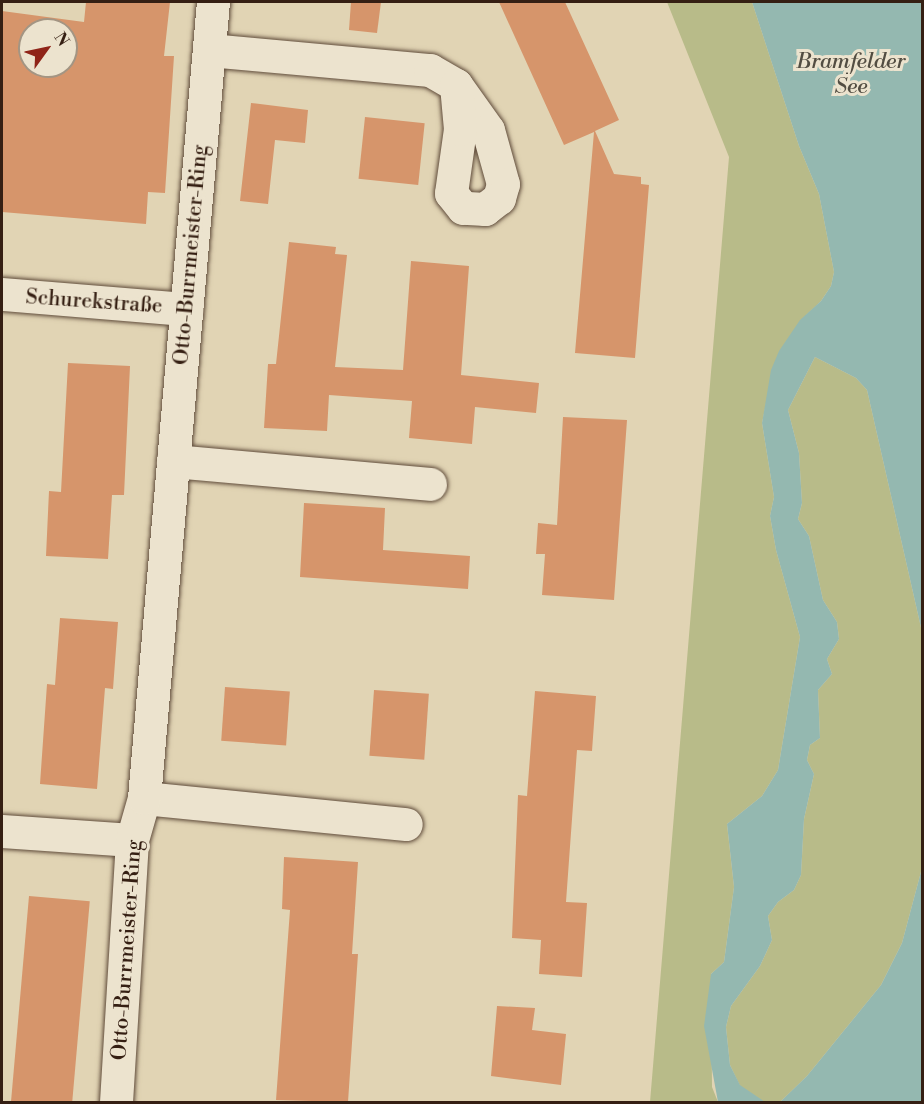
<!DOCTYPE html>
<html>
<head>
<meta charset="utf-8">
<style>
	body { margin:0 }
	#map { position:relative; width:924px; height:1104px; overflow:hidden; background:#e1d4b4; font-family:"Libre Bodoni",serif }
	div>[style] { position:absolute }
	.green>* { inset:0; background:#b8bb89 }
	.water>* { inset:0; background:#94b8b0 }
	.building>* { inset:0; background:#d6956b; transform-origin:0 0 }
	.roads { filter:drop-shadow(0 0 2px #604c3b) drop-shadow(0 0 2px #604c3b) }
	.street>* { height:33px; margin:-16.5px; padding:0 16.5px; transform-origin:16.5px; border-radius:16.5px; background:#ece3ce }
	span { translate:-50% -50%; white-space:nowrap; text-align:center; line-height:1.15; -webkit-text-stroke:6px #ece3ce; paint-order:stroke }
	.street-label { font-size:21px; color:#351f13 }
	.water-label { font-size:22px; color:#524d42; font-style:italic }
	.frame { position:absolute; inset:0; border:3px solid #351f13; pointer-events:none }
	.north { position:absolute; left:18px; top:18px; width:60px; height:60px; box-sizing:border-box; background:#ece3ce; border:2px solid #a39583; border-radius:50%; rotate:57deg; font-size:16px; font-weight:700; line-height:24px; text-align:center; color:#351f13 }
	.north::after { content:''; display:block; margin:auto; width:21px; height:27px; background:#8f2418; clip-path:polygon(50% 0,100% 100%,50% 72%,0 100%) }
</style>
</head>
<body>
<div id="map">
	<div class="green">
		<div style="clip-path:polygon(667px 2px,752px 2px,799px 146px,819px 194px,834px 272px,831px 286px,821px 301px,800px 321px,767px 399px,762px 423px,774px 497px,770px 516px,776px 550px,800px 637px,778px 770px,762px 796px,727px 824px,734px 887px,724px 962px,711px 974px,712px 1087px,718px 1102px,650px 1102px,729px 157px)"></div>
		<div style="clip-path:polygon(815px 357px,856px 378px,867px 390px,922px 632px,922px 868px,902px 943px,881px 985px,807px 1076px,780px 1102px,764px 1102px,740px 1086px,730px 1065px,726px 1027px,731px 1006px,760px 966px,772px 940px,768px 916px,778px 902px,794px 890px,801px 875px,804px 819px,814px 774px,807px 760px,810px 745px,820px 738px,818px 690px,832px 674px,827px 659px,839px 639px,837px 622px,823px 600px,809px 536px,798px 519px,802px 503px,799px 453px,788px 410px)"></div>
	</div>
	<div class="water">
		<div style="clip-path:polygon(752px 2px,922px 2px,922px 632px,867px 390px,856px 378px,815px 357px,788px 410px,799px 453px,802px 503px,798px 519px,809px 536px,823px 600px,837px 622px,839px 639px,827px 659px,832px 674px,818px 690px,820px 738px,810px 745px,807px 760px,814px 774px,804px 819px,801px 875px,794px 890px,778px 902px,768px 916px,772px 940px,760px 966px,731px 1006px,726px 1027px,730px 1065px,740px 1085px,765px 1102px,718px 1102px,704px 1026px,711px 974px,724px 962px,734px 887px,727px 824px,762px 796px,778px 770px,800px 637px,776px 550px,770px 516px,774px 497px,762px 423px,771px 370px,779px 351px,800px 320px,821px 301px,831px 286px,834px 272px,819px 194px,799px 146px)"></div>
		<div style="clip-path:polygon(922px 868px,922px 1102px,780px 1102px,807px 1076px,881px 985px,902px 943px)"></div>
	</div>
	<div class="building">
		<div style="clip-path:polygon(evenodd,86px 2px,170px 2px,164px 56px,174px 56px,165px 193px,148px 192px,146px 224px,2px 212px,2px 11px,84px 22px,86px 2px,30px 30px,66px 30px,66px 66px,30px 66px,30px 30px)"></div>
		<div style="clip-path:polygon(351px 2px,381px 2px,377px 33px,349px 30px)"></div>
		<div style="clip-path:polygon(499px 2px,565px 2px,619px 120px,595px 131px,614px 174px,641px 177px,641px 184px,649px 185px,635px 358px,575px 353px,594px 132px,564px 145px)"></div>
		<div style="clip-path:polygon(251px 103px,308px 110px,305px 143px,275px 140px,268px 204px,240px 201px)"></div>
		<div style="left:365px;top:117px;width:60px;height:62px;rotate:6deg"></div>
		<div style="clip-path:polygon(289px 242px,336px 247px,335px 254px,347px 255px,335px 367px,403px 370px,411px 261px,469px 266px,461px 375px,539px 383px,536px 413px,475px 407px,472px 444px,409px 438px,412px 401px,329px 395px,327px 431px,264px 428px,268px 364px,276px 364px)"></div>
		<div style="clip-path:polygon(68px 363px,130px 366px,124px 495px,112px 495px,108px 559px,46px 556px,49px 491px,61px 492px)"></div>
		<div style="clip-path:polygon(563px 417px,627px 420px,614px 600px,542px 595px,545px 554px,536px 554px,538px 523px,557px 525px)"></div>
		<div style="clip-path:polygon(304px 503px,385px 508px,383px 550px,470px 556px,468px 589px,300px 577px)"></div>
		<div style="clip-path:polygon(60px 618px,118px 622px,113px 689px,105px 688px,97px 789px,40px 784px,47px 684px,55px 685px)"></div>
		<div style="left:225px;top:687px;width:65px;height:54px;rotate:4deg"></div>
		<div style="left:374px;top:690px;width:55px;height:66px;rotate:4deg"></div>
		<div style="clip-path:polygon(535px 691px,596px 696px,592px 751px,577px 750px,566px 902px,587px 903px,582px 977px,539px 974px,541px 940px,512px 938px,518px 795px,527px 796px)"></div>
		<div style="clip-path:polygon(284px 857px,358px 862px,352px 954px,358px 954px,348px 1102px,276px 1100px,290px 910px,282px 909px)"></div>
		<div style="left:29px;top:896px;width:61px;height:207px;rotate:5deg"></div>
		<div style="clip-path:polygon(497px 1006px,535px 1008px,532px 1030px,566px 1034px,561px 1085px,491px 1076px)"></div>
	</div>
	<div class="roads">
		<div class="street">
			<div style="left:209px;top:50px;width:222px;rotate:5.2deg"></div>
			<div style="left:430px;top:70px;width:30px;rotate:30deg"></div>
			<div style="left:456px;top:85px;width:55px;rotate:54.6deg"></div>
			<div style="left:488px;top:130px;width:56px;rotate:74.5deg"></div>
			<div style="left:503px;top:184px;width:15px;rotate:106deg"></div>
			<div style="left:499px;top:198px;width:18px;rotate:142deg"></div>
			<div style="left:485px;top:209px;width:22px;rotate:-177deg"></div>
			<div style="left:463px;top:208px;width:19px;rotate:-129deg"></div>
			<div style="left:451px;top:193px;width:65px;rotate:-82deg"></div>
			<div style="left:460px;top:129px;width:44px;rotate:-95.2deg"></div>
			<div style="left:2px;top:294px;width:185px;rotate:4.7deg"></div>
			<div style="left:173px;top:461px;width:258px;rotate:5.1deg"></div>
			<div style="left:144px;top:798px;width:263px;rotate:5.7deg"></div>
			<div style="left:2px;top:831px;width:130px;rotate:4deg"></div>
			<div style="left:116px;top:1102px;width:262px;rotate:-86.5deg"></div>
			<div style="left:132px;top:840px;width:44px;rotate:-74.1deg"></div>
			<div style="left:144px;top:798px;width:799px;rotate:-85.05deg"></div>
		</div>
	</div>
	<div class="street-label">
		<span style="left:191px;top:255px;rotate:-85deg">Otto-Burrmeister-Ring</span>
		<span style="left:94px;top:302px;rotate:4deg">Schurekstraße</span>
		<span style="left:127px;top:950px;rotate:-86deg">Otto-Burrmeister-Ring</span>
	</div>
	<div class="water-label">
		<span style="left:851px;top:74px">Bramfelder<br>See</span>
	</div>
	<div class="frame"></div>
	<div class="north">N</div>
</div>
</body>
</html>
